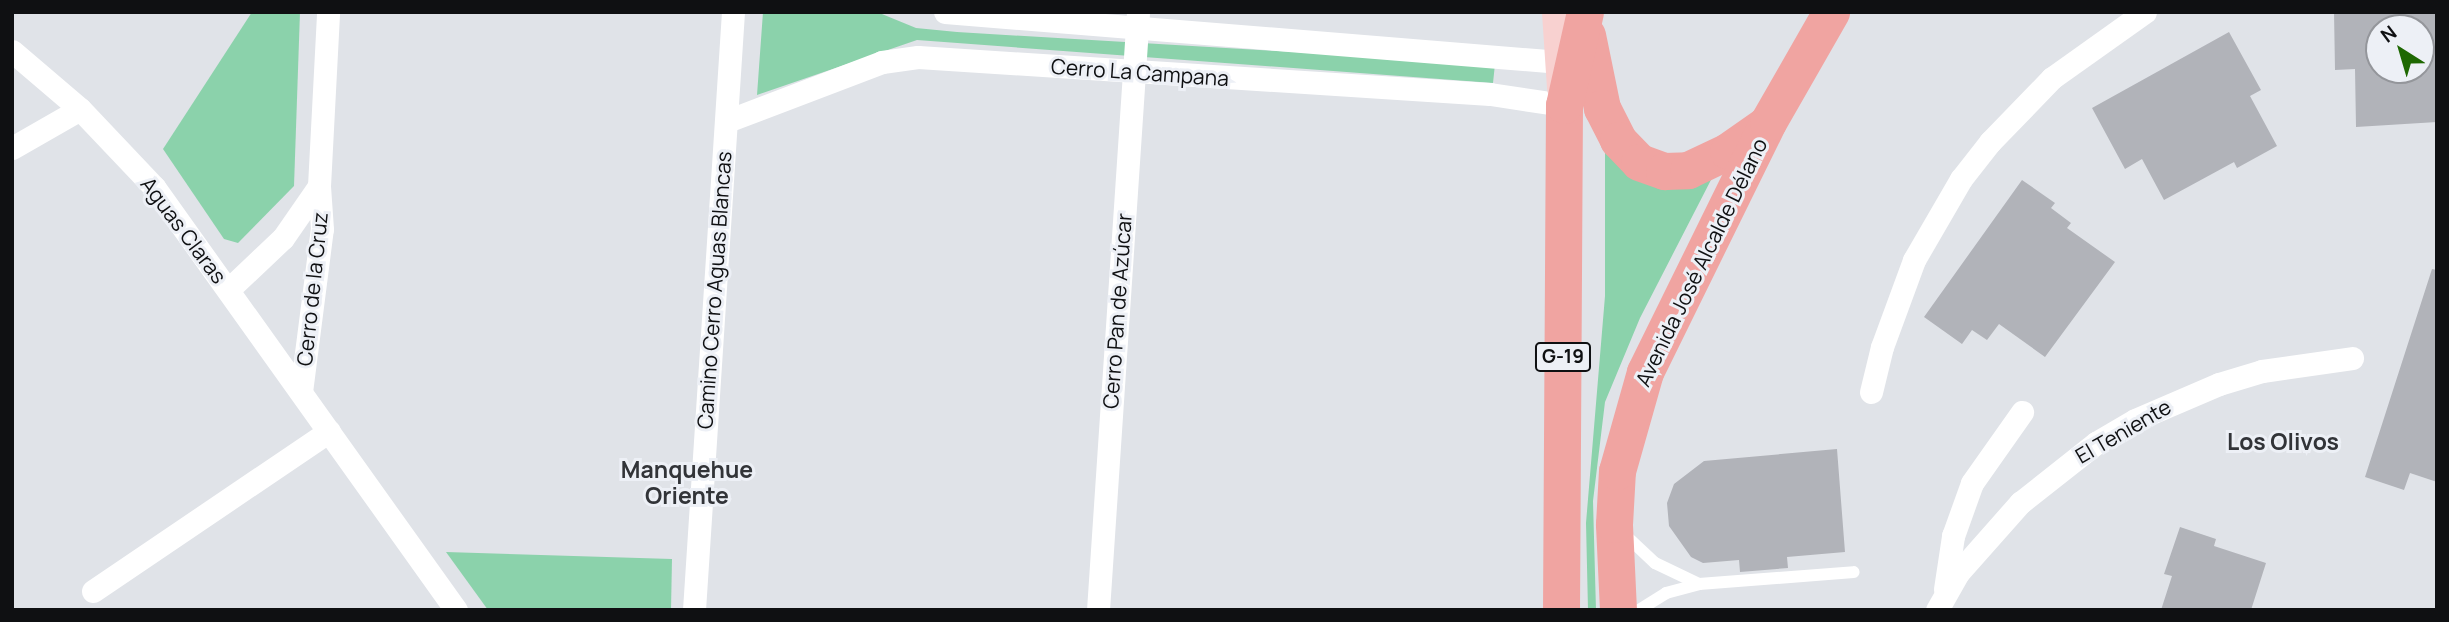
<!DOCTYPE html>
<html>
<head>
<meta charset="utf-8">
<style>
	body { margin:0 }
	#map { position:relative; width:2449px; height:622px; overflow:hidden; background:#e0e3e8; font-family:Manrope,sans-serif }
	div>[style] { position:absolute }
	.green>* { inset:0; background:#8bd2ab }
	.building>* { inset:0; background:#b1b3b9 }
	.lane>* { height:12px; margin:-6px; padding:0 6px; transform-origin:6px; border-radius:6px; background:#fff }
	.street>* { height:23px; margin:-11.5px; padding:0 11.5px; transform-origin:11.5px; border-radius:11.5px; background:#fff }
	.secondary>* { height:33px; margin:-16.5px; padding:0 16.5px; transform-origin:16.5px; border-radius:16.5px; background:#f8d1d0 }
	.primary>* { height:37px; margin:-18.5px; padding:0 18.5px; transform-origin:18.5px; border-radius:18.5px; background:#f0a4a1 }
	span { translate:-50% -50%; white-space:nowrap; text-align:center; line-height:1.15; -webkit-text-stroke:6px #edf0f6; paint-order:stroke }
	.shield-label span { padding:2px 5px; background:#edf0f6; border:2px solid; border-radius:5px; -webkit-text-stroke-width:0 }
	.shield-label { font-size:19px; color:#0f1012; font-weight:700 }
	.street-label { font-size:21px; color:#0f1012 }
	.neighbourhood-label { font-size:23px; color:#323438; font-weight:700 }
	.frame { position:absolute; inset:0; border:14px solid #0f1012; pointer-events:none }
	.north { position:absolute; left:2365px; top:14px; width:70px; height:70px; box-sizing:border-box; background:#edf0f6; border:2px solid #94969b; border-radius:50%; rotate:323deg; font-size:19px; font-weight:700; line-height:28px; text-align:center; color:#0f1012 }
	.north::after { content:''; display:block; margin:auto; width:24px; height:32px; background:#1e6802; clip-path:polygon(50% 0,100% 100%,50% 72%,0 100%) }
</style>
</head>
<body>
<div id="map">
	<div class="green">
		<div style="clip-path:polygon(252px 12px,300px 12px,294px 186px,238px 243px,224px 239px,163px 149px)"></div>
		<div style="clip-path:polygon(763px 12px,877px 12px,916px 28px,957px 32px,1495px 64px,1493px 83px,917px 40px,757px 95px)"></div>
		<div style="clip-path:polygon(1605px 148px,1713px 176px,1640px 318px,1605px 402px,1593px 501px,1596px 610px,1588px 610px,1586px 523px,1605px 296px)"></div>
		<div style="clip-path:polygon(446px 552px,672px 559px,671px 610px,488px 610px)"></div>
	</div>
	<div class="building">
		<div style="clip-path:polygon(evenodd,2334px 12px,2437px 12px,2437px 122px,2356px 127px,2355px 69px,2335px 70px,2334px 12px,2379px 28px,2421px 28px,2421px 70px,2379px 70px,2379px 28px)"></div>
		<div style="clip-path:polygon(2229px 32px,2261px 90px,2250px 96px,2277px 146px,2237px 168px,2234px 162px,2164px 200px,2142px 159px,2125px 169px,2092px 108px)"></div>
		<div style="clip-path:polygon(2022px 180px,2055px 203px,2051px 208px,2071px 223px,2067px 228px,2115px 262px,2045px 357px,1999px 324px,1987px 340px,1972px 330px,1962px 344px,1924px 317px)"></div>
		<div style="clip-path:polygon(2432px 269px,2437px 270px,2437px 482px,2410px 473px,2404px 490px,2365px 477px)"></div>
		<div style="clip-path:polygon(1837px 449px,1845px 552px,1787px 557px,1788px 568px,1740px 572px,1739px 560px,1703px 563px,1691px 557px,1669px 526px,1667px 503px,1674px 484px,1704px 461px)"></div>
		<div style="clip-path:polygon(2180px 527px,2216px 539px,2214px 546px,2266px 563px,2251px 610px,2161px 610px,2172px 576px,2164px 574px)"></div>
	</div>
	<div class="lane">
		<div style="left:1622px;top:532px;width:45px;rotate:43.2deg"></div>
		<div style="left:1655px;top:563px;width:49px;rotate:25.5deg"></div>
		<div style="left:1639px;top:610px;width:32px;rotate:-32deg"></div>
		<div style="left:1666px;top:593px;width:34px;rotate:-15deg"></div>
		<div style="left:1699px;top:584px;width:155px;rotate:-4.4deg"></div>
	</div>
	<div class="street">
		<div style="left:945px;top:12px;width:617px;rotate:4.65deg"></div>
		<div style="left:12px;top:51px;width:89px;rotate:40.5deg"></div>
		<div style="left:80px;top:109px;width:108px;rotate:46.5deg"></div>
		<div style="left:154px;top:187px;width:520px;rotate:54.48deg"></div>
		<div style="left:727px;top:121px;width:166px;rotate:-20.8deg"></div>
		<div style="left:882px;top:62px;width:36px;rotate:-8deg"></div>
		<div style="left:918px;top:57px;width:573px;rotate:3.7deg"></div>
		<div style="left:1490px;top:94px;width:75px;rotate:8.5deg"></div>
		<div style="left:12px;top:148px;width:78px;rotate:-29.8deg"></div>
		<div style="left:229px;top:289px;width:74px;rotate:-43.4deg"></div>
		<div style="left:283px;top:238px;width:63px;rotate:-55.3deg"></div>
		<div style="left:301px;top:392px;width:164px;rotate:-82.7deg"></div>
		<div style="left:322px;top:229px;width:43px;rotate:-94deg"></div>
		<div style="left:319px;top:186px;width:174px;rotate:-87deg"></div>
		<div style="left:1871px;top:392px;width:46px;rotate:-76.3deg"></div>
		<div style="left:1882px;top:347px;width:93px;rotate:-69.8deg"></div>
		<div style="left:1914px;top:260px;width:94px;rotate:-59.9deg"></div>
		<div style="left:1961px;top:179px;width:47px;rotate:-51.9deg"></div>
		<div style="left:1990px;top:142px;width:89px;rotate:-45.9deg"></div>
		<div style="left:2052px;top:78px;width:114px;rotate:-35.4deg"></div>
		<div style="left:1945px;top:589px;width:54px;rotate:-81.4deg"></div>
		<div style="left:1953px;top:536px;width:56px;rotate:-70.3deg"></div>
		<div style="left:1972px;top:483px;width:87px;rotate:-54.8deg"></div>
		<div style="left:93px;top:591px;width:285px;rotate:-34.1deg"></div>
		<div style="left:694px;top:610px;width:599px;rotate:-86.27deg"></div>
		<div style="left:1098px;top:610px;width:599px;rotate:-86.17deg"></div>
		<div style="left:1937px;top:610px;width:43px;rotate:-60.4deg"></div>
		<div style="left:1958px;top:573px;width:94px;rotate:-48.5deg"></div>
		<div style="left:2020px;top:503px;width:97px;rotate:-38.3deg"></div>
		<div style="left:2096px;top:443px;width:45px;rotate:-30.5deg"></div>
		<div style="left:2135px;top:420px;width:91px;rotate:-23.2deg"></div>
		<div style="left:2219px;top:384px;width:45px;rotate:-16.8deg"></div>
		<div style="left:2262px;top:371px;width:91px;rotate:-8.2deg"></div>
	</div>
	<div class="secondary">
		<div style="left:1558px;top:12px;width:75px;rotate:86.2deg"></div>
	</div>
	<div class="primary">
		<div style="left:1587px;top:35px;width:75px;rotate:78.4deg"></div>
		<div style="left:1602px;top:108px;width:36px;rotate:63deg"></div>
		<div style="left:1618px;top:140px;width:30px;rotate:46deg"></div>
		<div style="left:1639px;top:162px;width:27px;rotate:20deg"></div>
		<div style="left:1664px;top:171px;width:24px;rotate:-2deg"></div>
		<div style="left:1688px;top:170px;width:44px;rotate:-25.4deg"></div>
		<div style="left:1728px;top:151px;width:45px;rotate:-35.1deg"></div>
		<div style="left:1561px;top:610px;width:505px;rotate:-89.66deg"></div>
		<div style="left:1564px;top:105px;width:95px;rotate:-77.3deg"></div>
		<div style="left:1618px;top:610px;width:86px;rotate:-92.7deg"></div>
		<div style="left:1614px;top:524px;width:53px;rotate:-86.8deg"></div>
		<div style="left:1617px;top:471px;width:103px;rotate:-74.2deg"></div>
		<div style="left:1645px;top:372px;width:279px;rotate:-63.8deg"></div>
		<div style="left:1768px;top:122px;width:127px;rotate:-60.2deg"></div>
	</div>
	<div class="shield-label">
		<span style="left:1563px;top:357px">G-19</span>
	</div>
	<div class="street-label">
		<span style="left:1140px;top:72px;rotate:4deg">Cerro La Campana</span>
		<span style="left:184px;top:230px;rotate:53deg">Aguas Claras</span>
		<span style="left:1701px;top:262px;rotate:-64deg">Avenida José Alcalde Délano</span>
		<span style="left:312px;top:289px;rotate:-84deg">Cerro de la Cruz</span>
		<span style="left:714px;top:290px;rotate:-86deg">Camino Cerro Aguas Blancas</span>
		<span style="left:1117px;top:311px;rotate:-86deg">Cerro Pan de Azúcar</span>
		<span style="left:2123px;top:431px;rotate:-30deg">El Teniente</span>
	</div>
	<div class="neighbourhood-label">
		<span style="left:2283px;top:441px">Los Olivos</span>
		<span style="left:687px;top:482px">Manquehue<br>Oriente</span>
	</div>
	<div class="frame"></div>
	<div class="north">N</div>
</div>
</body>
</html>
